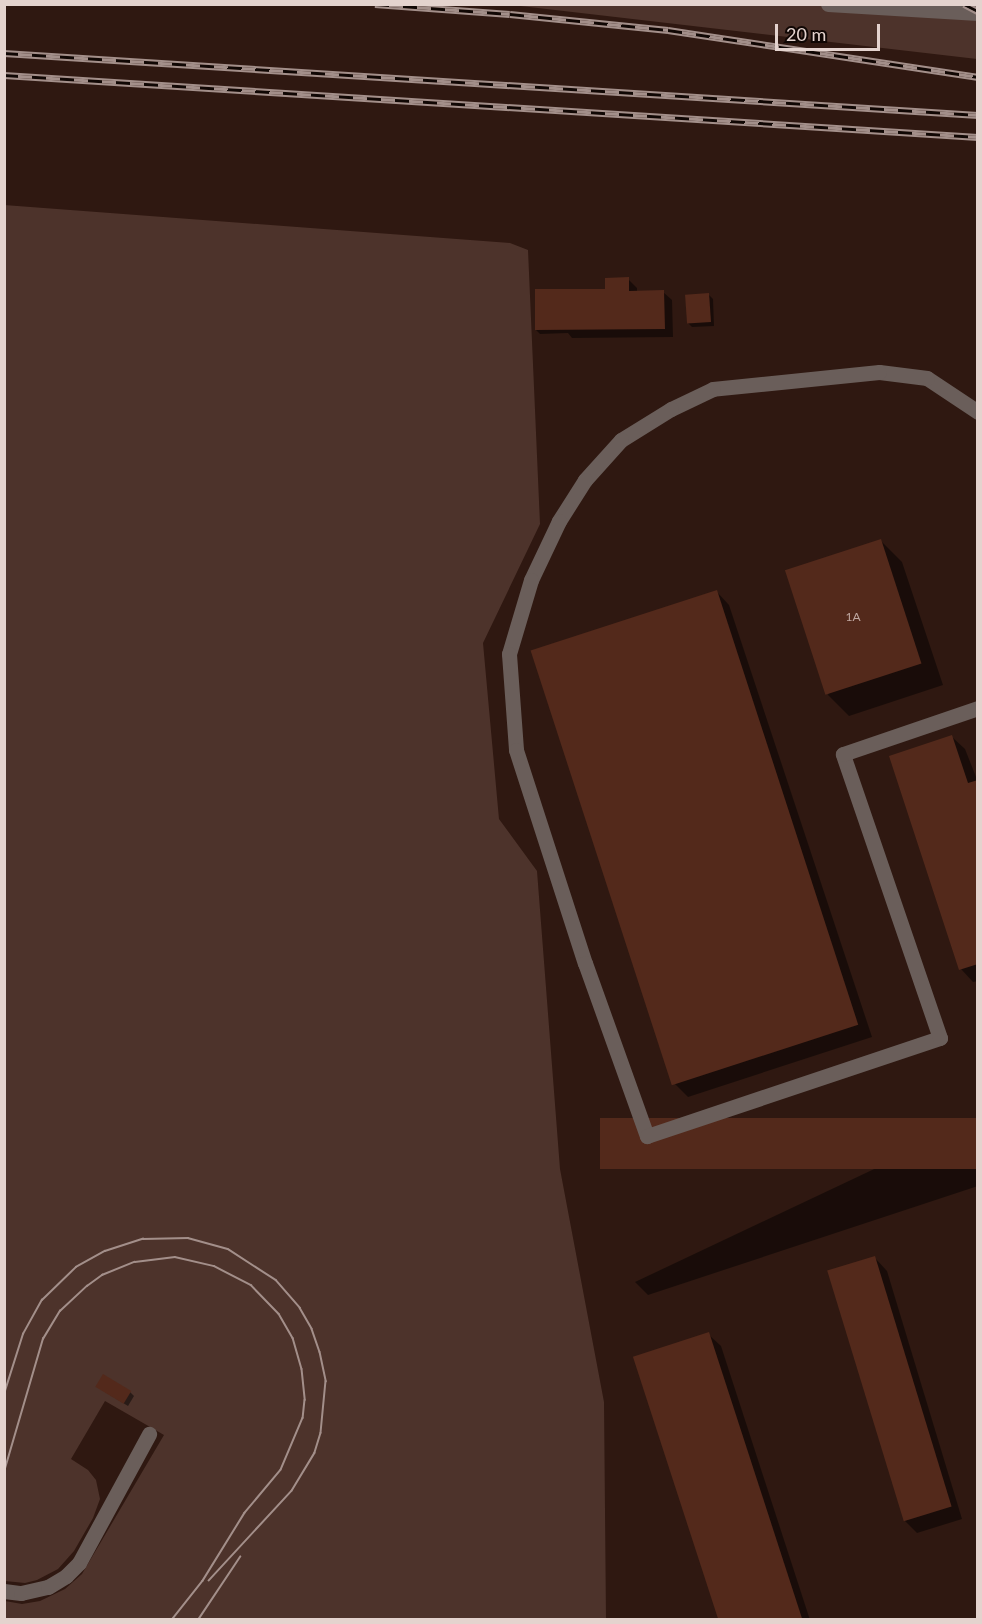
<!DOCTYPE html>
<html>
<head>
<meta charset="utf-8">
<style>
	body { margin:0 }
	#map { position:relative; width:982px; height:1624px; overflow:hidden; background:#2f1811; font-family:Lato,sans-serif }
	div>[style] { position:absolute }
	.green>* { inset:0; background:#4d332b }
	.shadow>* { inset:0; background:#0007 }
	.building>* { inset:0; background:#53291b; transform-origin:0 0 }
	.service>* { height:15px; margin:-7.5px; padding:0 7.5px; transform-origin:7.5px; border-radius:7.5px; background:#6a5e5a }
	.tram>* { height:1.5px; margin:-0.75px; padding:0 0.75px; transform-origin:0.75px; border-radius:0.75px; background:#a38f8a }
	.rail>* { height:7px; margin-top:-3.5px; transform-origin:0; background:repeating-linear-gradient(90deg,#100704 0 14px,#a38f8a 0 28px); box-sizing:border-box; border-block:2px solid #a38f8a }
	span { translate:-50% -50%; white-space:nowrap; text-align:center; line-height:1.15; -webkit-text-stroke:5px #100704; paint-order:stroke }
	.number-label { font-size:12px; color:#c0a8a1 }
	.number-label span { -webkit-text-stroke-width:0 }
	.frame { position:absolute; inset:0; border:6px solid #e4d3ce; pointer-events:none }
	.scale { position:absolute; left:775px; top:24px; width:105px; height:27px; box-sizing:border-box; border:3px solid #e4d3ce; border-top:0; padding-left:8px; font-size:18px; line-height:21px; white-space:nowrap; color:#e4d3ce; -webkit-text-stroke:4px #100704; paint-order:stroke }
</style>
</head>
<body>
<div id="map">
	<div class="green">
		<div style="clip-path:polygon(512px 5px,977px 5px,977px 59px)"></div>
		<div style="clip-path:polygon(4px 205px,510px 243px,528px 250px,540px 524px,483px 643px,499px 819px,537px 871px,560px 1169px,604px 1402px,606px 1619px,5px 1619px,5px 1601px,22px 1604px,40px 1601px,65px 1589px,82px 1574px,164px 1435px,105px 1401px,71px 1459px,88px 1470px,96px 1480px,100px 1499px,93px 1518px,74px 1551px,58px 1569px,37px 1580px,25px 1583px,5px 1581px)"></div>
	</div>
	<div class="shadow">
		<div style="clip-path:polygon(628px 279px,637px 288px,637px 292px,663px 292px,672px 300px,673px 337px,572px 338px,568px 333px,540px 334px,536px 330px)"></div>
		<div style="clip-path:polygon(709px 295px,713px 299px,714px 326px,692px 327px,688px 323px)"></div>
		<div style="clip-path:polygon(880px 540px,902px 562px,943px 685px,849px 716px,828px 695px)"></div>
		<div style="clip-path:polygon(717px 592px,729px 605px,872px 1037px,688px 1097px,675px 1084px)"></div>
		<div style="clip-path:polygon(952px 737px,965px 749px,978px 782px,978px 981px,973px 982px,961px 969px)"></div>
		<div style="clip-path:polygon(978px 1120px,978px 1186px,648px 1295px,635px 1282px)"></div>
		<div style="clip-path:polygon(875px 1258px,887px 1271px,962px 1519px,917px 1533px,904px 1520px)"></div>
		<div style="clip-path:polygon(708px 1334px,721px 1346px,810px 1620px,720px 1620px)"></div>
		<div style="clip-path:polygon(102px 1390px,130px 1392px,134px 1396px,128px 1406px)"></div>
	</div>
	<div class="building">
		<div style="clip-path:polygon(629px 277px,629px 291px,664px 290px,665px 329px,535px 330px,535px 289px,605px 289px,605px 278px)"></div>
		<div style="left:709px;top:293px;width:29px;height:24px;rotate:86deg"></div>
		<div style="left:881px;top:539px;width:131px;height:101px;rotate:72deg"></div>
		<div style="left:717px;top:590px;width:457px;height:196px;rotate:72deg"></div>
		<div style="clip-path:polygon(952px 735px,968px 783px,978px 780px,978px 964px,959px 970px,889px 756px)"></div>
		<div style="left:978px;top:1118px;width:51px;height:378px;rotate:90deg"></div>
		<div style="left:875px;top:1256px;width:262px;height:50px;rotate:73deg"></div>
		<div style="left:709px;top:1332px;width:303px;height:80px;rotate:72deg"></div>
		<div style="left:103px;top:1374px;width:33px;height:15px;rotate:31deg"></div>
	</div>
	<div class="service">
		<div style="left:828px;top:4px;width:150px;rotate:3.4deg"></div>
		<div style="left:978px;top:412px;width:61px;rotate:-146.3deg"></div>
		<div style="left:927px;top:378px;width:48px;rotate:-172.9deg"></div>
		<div style="left:879px;top:372px;width:167px;rotate:174.2deg"></div>
		<div style="left:713px;top:389px;width:47px;rotate:154.5deg"></div>
		<div style="left:671px;top:409px;width:59px;rotate:148.2deg"></div>
		<div style="left:621px;top:440px;width:54px;rotate:132deg"></div>
		<div style="left:585px;top:480px;width:49px;rotate:122.4deg"></div>
		<div style="left:559px;top:521px;width:65px;rotate:115.4deg"></div>
		<div style="left:531px;top:580px;width:77px;rotate:106.6deg"></div>
		<div style="left:509px;top:654px;width:96px;rotate:85.8deg"></div>
		<div style="left:516px;top:750px;width:224px;rotate:72.1deg"></div>
		<div style="left:585px;top:963px;width:184px;rotate:70.3deg"></div>
		<div style="left:647px;top:1136px;width:309px;rotate:-18.5deg"></div>
		<div style="left:940px;top:1038px;width:300px;rotate:-108.9deg"></div>
		<div style="left:843px;top:754px;width:143px;rotate:-18.8deg"></div>
		<div style="left:4px;top:1591px;width:17px;rotate:7deg"></div>
		<div style="left:21px;top:1593px;width:28px;rotate:-13deg"></div>
		<div style="left:48px;top:1587px;width:21px;rotate:-31deg"></div>
		<div style="left:66px;top:1576px;width:18px;rotate:-45deg"></div>
		<div style="left:79px;top:1563px;width:147px;rotate:-61.5deg"></div>
	</div>
	<div class="tram">
		<div style="left:4px;top:1394px;width:63px;rotate:-72.4deg"></div>
		<div style="left:23px;top:1334px;width:39px;rotate:-61deg"></div>
		<div style="left:42px;top:1300px;width:47px;rotate:-44.1deg"></div>
		<div style="left:76px;top:1267px;width:33px;rotate:-29deg"></div>
		<div style="left:105px;top:1251px;width:40px;rotate:-18deg"></div>
		<div style="left:143px;top:1239px;width:45px;rotate:-1.3deg"></div>
		<div style="left:188px;top:1238px;width:41px;rotate:15.4deg"></div>
		<div style="left:228px;top:1249px;width:57px;rotate:32.9deg"></div>
		<div style="left:276px;top:1280px;width:37px;rotate:49deg"></div>
		<div style="left:300px;top:1308px;width:24px;rotate:60deg"></div>
		<div style="left:312px;top:1329px;width:24px;rotate:71deg"></div>
		<div style="left:320px;top:1352px;width:30px;rotate:78deg"></div>
		<div style="left:326px;top:1381px;width:52px;rotate:95.5deg"></div>
		<div style="left:321px;top:1433px;width:21px;rotate:107deg"></div>
		<div style="left:315px;top:1453px;width:44px;rotate:121.2deg"></div>
		<div style="left:292px;top:1491px;width:122px;rotate:132.7deg"></div>
		<div style="left:4px;top:1472px;width:139px;rotate:-73.7deg"></div>
		<div style="left:43px;top:1339px;width:33px;rotate:-59deg"></div>
		<div style="left:60px;top:1311px;width:37px;rotate:-43deg"></div>
		<div style="left:87px;top:1286px;width:19px;rotate:-36deg"></div>
		<div style="left:102px;top:1275px;width:35px;rotate:-22deg"></div>
		<div style="left:135px;top:1262px;width:40px;rotate:-7.1deg"></div>
		<div style="left:175px;top:1257px;width:40px;rotate:13deg"></div>
		<div style="left:214px;top:1266px;width:42px;rotate:27.2deg"></div>
		<div style="left:251px;top:1285px;width:40px;rotate:46deg"></div>
		<div style="left:279px;top:1314px;width:28px;rotate:60deg"></div>
		<div style="left:293px;top:1338px;width:32px;rotate:74deg"></div>
		<div style="left:302px;top:1369px;width:31px;rotate:84deg"></div>
		<div style="left:305px;top:1400px;width:18px;rotate:96deg"></div>
		<div style="left:303px;top:1418px;width:56px;rotate:112.9deg"></div>
		<div style="left:281px;top:1470px;width:56px;rotate:129.9deg"></div>
		<div style="left:245px;top:1513px;width:80px;rotate:121.7deg"></div>
		<div style="left:203px;top:1581px;width:48px;rotate:128.3deg"></div>
		<div style="left:198px;top:1620px;width:76px;rotate:-56.3deg"></div>
	</div>
	<div class="rail">
		<div style="left:375px;top:4px;width:135px;rotate:4.2deg"></div>
		<div style="left:510px;top:14px;width:159px;rotate:5.8deg"></div>
		<div style="left:668px;top:30px;width:314px;rotate:8.6deg"></div>
		<div style="left:964px;top:4px;width:16px;rotate:27deg"></div>
		<div style="left:4px;top:53px;width:976px;rotate:3.64deg"></div>
		<div style="left:4px;top:75px;width:976px;rotate:3.64deg"></div>
	</div>
	<div class="number-label">
		<span style="left:853px;top:617px">1A</span>
	</div>
	<div class="frame"></div>
	<div class="scale">20 m</div>
</div>
</body>
</html>
